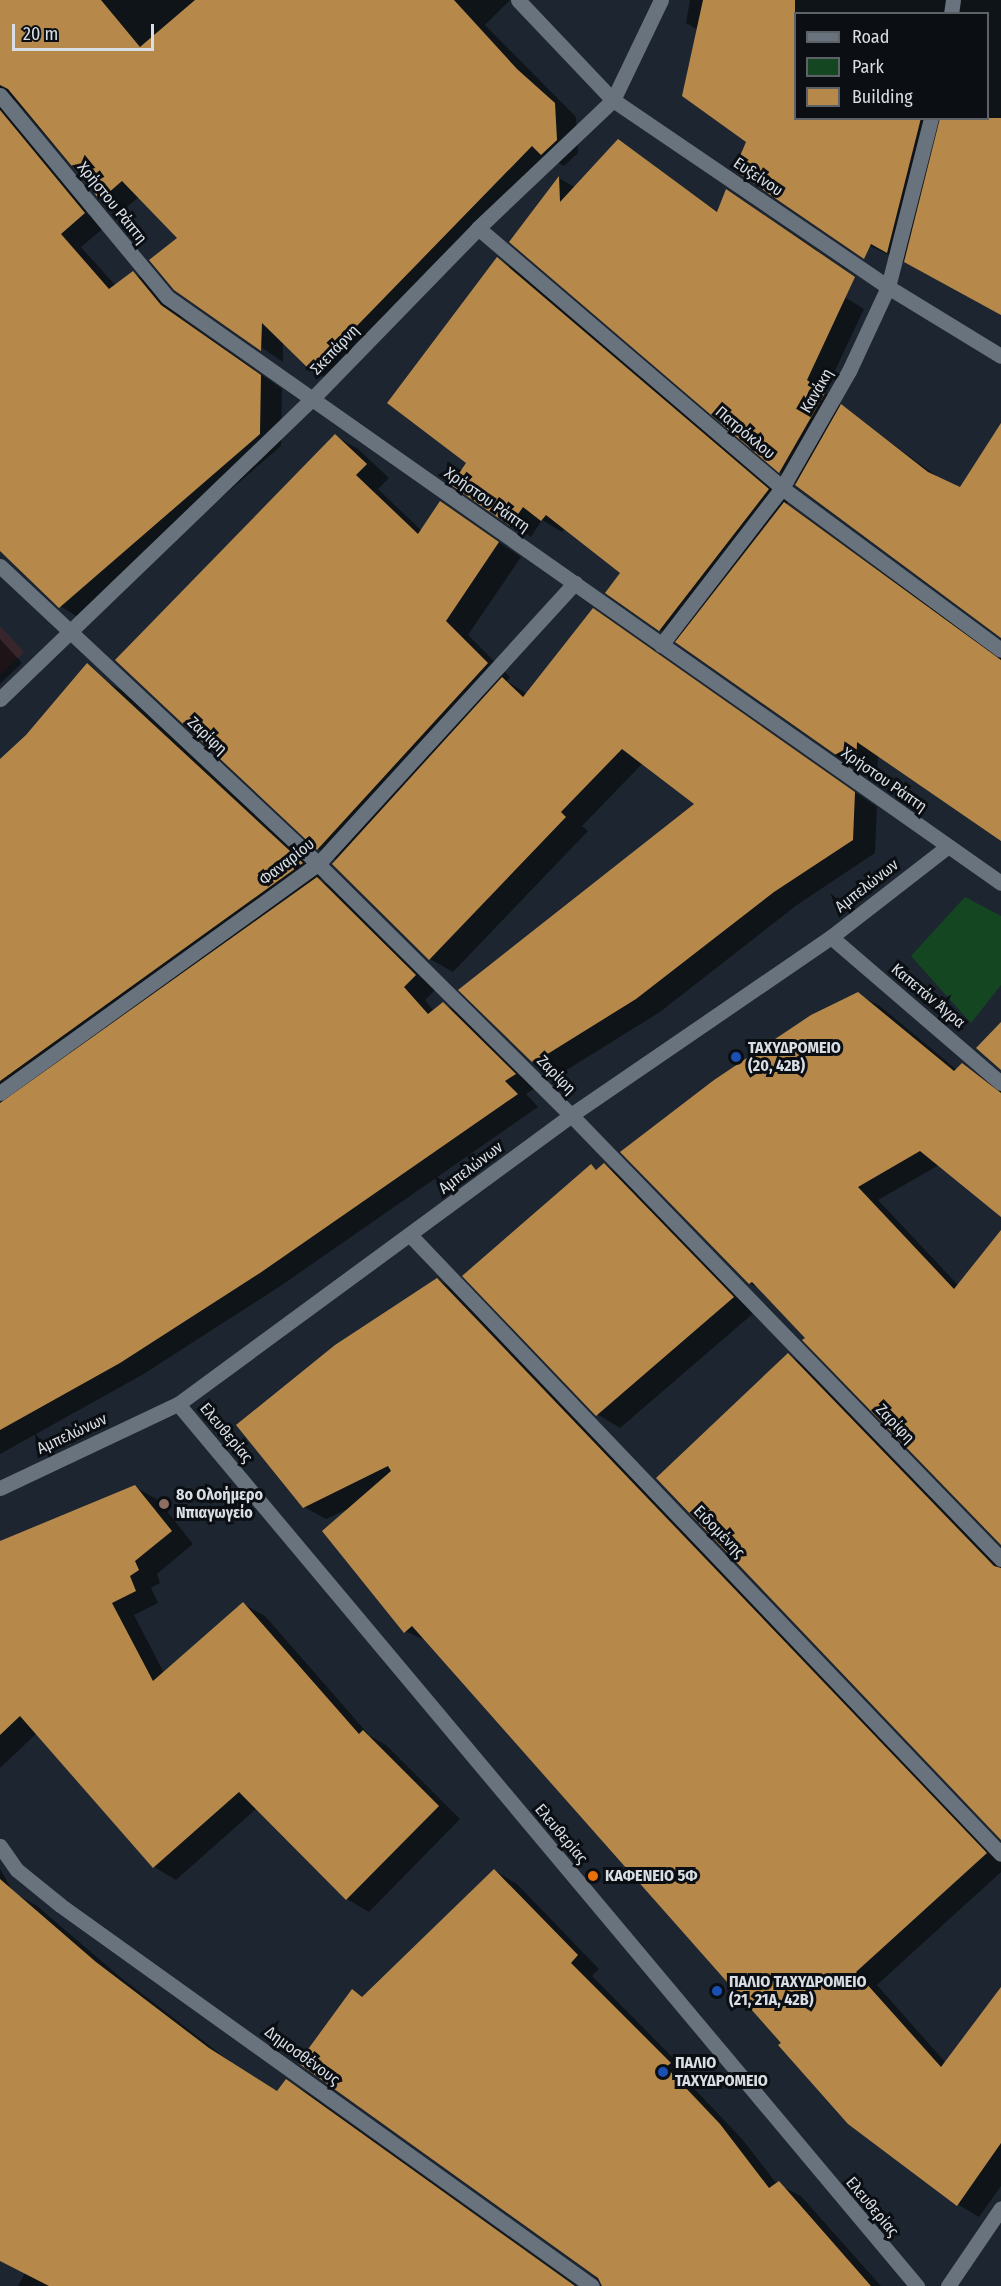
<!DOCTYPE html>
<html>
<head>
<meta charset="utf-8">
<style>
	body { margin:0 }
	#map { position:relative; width:1001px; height:2286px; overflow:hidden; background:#1d2630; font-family:"Fira Sans Condensed",sans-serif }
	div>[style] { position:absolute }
	.education>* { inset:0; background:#39262d }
	.green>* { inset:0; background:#154622 }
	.shadow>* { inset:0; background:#0007 }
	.building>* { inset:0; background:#b6894b }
	.street>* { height:15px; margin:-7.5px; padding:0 7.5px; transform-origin:7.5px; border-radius:7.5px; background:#69737e }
	.secondary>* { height:15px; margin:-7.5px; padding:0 7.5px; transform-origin:7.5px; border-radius:7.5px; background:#69737e }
	.dots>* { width:16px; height:16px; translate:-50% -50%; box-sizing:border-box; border:3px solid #0b0f13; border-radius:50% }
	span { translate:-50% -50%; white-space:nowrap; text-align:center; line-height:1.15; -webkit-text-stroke:6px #0b0f13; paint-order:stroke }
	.street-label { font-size:16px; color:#d8dee4 }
	.poi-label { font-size:16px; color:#d8dee4; font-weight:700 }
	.left { translate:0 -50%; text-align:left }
	.legend { position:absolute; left:794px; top:12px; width:195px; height:108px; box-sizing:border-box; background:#0b0f13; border:2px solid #5d6267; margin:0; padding:8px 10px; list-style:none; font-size:18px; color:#d8dee4 }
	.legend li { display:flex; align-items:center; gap:12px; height:30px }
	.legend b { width:30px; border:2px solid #5d6267 }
	.scale { position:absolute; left:12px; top:24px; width:142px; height:27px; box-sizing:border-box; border:3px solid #d8dee4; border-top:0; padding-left:8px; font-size:18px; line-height:21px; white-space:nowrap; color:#d8dee4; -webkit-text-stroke:4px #0b0f13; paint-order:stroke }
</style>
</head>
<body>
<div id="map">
	<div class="education">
		<div style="clip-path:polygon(0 626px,24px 652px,0 674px)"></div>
	</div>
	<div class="green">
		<div style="clip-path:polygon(965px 897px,1001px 916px,1001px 985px,971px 1023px,911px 956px)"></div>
	</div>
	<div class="shadow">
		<div style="clip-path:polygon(0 0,510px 0,485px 25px,576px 117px,578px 153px,564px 166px,553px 160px,334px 383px,313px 370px,283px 342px,283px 362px,175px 289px,180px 238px,139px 197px,122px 211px,100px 199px,15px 100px,14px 115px,106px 226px,81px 247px,116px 286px,133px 273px,155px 286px,183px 319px,282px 389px,281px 446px,81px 619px,60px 606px,0 549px)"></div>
		<div style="clip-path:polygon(evenodd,690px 0,1001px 0,1001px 314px,909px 264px,834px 230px,748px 142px,698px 30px,686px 23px,690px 0,796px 14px,988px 14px,988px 118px,796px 118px,796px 14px)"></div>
		<div style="clip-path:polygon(618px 141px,718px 212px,727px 191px,818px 251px,806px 273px,864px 309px,825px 392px,842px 407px,942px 480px,961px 489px,1001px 426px,1001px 636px,780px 472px,511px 242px,559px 178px,576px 188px)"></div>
		<div style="clip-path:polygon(498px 259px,518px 271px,788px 502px,786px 504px,1001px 658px,1001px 839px,878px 755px,877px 780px,856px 768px,607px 592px,622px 572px,565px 528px,562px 532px,542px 520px,531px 537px,453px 484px,468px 463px)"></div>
		<div style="clip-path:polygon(336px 436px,358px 449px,389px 478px,378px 489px,422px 531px,441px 503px,521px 557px,468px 635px,510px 677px,507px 681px,527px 694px,593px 610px,877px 807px,875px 853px,797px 905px,660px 1012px,557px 1076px,534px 1062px,697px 804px,643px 763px,582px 826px,588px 831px,453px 972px,430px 959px,334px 864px,337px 860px,318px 849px,117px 660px)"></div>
		<div style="clip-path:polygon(0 639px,22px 663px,0 684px)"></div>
		<div style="clip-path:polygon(110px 684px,132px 696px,324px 876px,319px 880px,339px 891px,437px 988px,425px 1000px,434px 1011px,443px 1004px,465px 1016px,537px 1087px,526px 1094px,538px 1107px,282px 1285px,142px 1375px,0 1454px,0 761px,71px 718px)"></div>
		<div style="clip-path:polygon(857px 994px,880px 1006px,957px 1070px,962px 1064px,1001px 1091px,1001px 1215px,939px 1165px,878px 1200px,959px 1286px,1001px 1233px,1001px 1544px,762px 1290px,749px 1283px)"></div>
		<div style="clip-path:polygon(605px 1165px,627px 1179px,756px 1311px,620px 1428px,597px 1414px,591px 1166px,598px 1170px)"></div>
		<div style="clip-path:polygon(437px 1279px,459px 1292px,1001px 1860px,1001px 1872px,877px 1985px,946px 2063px,1001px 2022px,1001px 2186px,979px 2217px,957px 2204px,783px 2044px,429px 1642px,405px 1631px,350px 1508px,326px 1519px,304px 1507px)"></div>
		<div style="clip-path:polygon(788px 1355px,810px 1368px,1001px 1565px,1001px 1834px)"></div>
		<div style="clip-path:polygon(135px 1487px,158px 1500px,193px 1544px,157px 1574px,160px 1583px,151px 1588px,158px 1603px,134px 1615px,164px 1673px,243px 1604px,265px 1616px,370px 1736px,386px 1745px,460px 1819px,369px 1912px,347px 1899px,257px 1808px,176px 1880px,154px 1867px,37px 1733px,0 1768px,0 1543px)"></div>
		<div style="clip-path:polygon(0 1869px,14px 1893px,37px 1906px,119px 1976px,232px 2063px,278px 2092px,286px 2081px,309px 2094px,577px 2286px,18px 2286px,25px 2273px,0 2261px)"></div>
		<div style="clip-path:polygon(495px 1871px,517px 1884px,599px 1969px,592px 1976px,692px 2077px,687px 2081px,742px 2139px,777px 2184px,801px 2196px,881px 2286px,603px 2286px,363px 1998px)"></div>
	</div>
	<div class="building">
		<div style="clip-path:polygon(0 0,101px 0,140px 47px,195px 0,454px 0,517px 69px,555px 103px,557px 140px,541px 155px,532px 146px,312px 372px,262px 323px,261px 351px,174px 290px,149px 260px,177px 238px,122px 181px,100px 200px,8px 89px,0 85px)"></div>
		<div style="clip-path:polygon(703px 0,795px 0,795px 118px,921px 118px,887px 253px,871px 244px,864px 259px,734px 170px,746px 142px,682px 96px)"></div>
		<div style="clip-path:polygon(0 110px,85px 213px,61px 234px,109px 289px,133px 271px,161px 305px,261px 375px,260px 434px,59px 608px,0 551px)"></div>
		<div style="clip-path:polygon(940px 118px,1001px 118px,1001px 315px,904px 262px)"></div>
		<div style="clip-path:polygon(618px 139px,717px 212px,726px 189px,855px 277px,807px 380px,825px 393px,779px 473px,509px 242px,559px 176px,560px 202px)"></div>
		<div style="clip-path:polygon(497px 257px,769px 489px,659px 631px,605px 593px,620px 573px,546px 515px,541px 521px,523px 507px,510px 526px,451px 485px,466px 463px,387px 403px)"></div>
		<div style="clip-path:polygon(841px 404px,928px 472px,960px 487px,1001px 423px,1001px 638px,795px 485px)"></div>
		<div style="clip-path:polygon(335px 434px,367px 464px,356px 475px,418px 534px,440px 501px,499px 542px,446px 621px,488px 663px,317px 850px,115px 660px)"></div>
		<div style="clip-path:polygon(784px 502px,1001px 660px,1001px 841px,857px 742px,856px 769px,675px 642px)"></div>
		<div style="clip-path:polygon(593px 608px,855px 792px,853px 840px,774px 892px,636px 999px,533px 1063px,458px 990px,694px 804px,622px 749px,561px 812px,566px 817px,429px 960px,332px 864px,502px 677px,523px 697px)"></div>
		<div style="clip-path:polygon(87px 663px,303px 863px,0 1081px,0 759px,26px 735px)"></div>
		<div style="clip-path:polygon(317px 877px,416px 975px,404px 987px,428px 1014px,443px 1002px,516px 1074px,505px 1081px,518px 1094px,260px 1273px,120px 1363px,0 1430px,0 1103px)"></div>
		<div style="clip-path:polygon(858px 992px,954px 1071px,962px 1063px,1001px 1093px,1001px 1217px,920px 1151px,858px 1187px,954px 1289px,1001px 1230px,1001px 1545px,802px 1340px,805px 1338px,752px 1282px,749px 1284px,620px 1152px,714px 1080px,811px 1015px)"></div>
		<div style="clip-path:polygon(1001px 1022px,1001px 1070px,976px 1048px)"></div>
		<div style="clip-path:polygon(604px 1163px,734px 1297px,596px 1416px,462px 1276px,591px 1164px,596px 1170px)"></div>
		<div style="clip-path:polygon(437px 1278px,987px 1853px,856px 1972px,941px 2067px,1001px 1987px,1001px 2143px,957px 2206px,848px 2124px,778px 2045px,781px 2043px,412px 1626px,404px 1633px,322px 1531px,391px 1471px,388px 1466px,303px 1508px,236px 1425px,335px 1345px)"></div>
		<div style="clip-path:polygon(788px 1353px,994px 1566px,1001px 1568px,1001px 1840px,656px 1478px)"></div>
		<div style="clip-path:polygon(135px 1485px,172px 1531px,135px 1561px,139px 1570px,130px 1576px,136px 1591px,112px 1603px,153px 1681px,243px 1602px,359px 1734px,363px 1730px,439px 1806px,346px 1900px,239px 1792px,153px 1868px,20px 1716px,0 1735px,0 1541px)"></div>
		<div style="clip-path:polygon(494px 1869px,578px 1955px,571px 1963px,671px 2063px,666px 2067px,720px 2124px,769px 2188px,779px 2181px,871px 2286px,602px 2286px,598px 2278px,298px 2063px,352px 1989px,362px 1997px)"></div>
		<div style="clip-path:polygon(0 1879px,96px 1962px,209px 2048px,277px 2091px,286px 2079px,575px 2286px,49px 2286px,0 2261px)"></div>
	</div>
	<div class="street">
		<div style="left:518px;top:0;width:138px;rotate:46.5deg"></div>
		<div style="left:613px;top:100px;width:333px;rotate:34.2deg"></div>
		<div style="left:888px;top:287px;width:132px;rotate:31.4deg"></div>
		<div style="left:951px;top:14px;width:14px;rotate:-82deg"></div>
		<div style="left:0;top:95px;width:262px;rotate:50.4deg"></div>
		<div style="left:167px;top:297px;width:1019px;rotate:35.09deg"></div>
		<div style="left:478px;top:228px;width:400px;rotate:40.5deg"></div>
		<div style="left:782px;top:488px;width:272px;rotate:36.5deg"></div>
		<div style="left:0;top:566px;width:436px;rotate:43.1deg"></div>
		<div style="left:318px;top:864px;width:356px;rotate:44.8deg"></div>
		<div style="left:571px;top:1115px;width:618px;rotate:45.92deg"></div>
		<div style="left:661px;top:645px;width:198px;rotate:-52.4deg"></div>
		<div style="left:782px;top:488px;width:135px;rotate:-60.2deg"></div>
		<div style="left:849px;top:371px;width:93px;rotate:-65.1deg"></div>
		<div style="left:888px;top:287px;width:174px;rotate:-75.7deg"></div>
		<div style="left:0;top:699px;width:431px;rotate:-43.9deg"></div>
		<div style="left:311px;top:400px;width:240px;rotate:-45.8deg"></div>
		<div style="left:478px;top:228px;width:186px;rotate:-43.5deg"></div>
		<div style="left:613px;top:100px;width:111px;rotate:-64.4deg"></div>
		<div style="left:831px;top:937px;width:224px;rotate:40.7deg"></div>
		<div style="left:0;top:1093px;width:392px;rotate:-35.8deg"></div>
		<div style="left:318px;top:864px;width:381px;rotate:-47.6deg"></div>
		<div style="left:411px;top:1236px;width:854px;rotate:46.33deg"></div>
		<div style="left:0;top:1846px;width:29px;rotate:55deg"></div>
		<div style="left:17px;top:1870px;width:55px;rotate:39.1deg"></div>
		<div style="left:60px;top:1905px;width:654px;rotate:35.61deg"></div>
	</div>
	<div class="secondary">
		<div style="left:178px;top:1404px;width:1151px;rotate:50.04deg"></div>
		<div style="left:0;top:1488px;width:197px;rotate:-25.3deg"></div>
		<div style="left:178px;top:1404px;width:488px;rotate:-36.3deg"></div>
		<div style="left:571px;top:1115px;width:315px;rotate:-34.4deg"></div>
		<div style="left:831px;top:937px;width:147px;rotate:-37.8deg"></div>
		<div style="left:948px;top:2286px;width:94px;rotate:-55.8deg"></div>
	</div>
	<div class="dots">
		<div style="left:736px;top:1057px;background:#1a4fb4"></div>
		<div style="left:164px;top:1504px;background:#8d6e63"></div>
		<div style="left:593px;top:1876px;background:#e8710a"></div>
		<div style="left:717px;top:1991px;background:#1a4fb4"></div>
		<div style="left:663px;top:2072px;background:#1a4fb4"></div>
	</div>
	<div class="street-label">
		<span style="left:758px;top:177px;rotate:34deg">Ευξείνου</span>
		<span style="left:112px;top:203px;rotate:51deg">Χρήστου Ράπτη</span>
		<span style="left:335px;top:350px;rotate:-46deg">Σκεπάρνη</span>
		<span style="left:817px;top:391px;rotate:-60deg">Κανάκη</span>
		<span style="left:745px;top:433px;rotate:40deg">Πατρόκλου</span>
		<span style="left:487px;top:500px;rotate:35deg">Χρήστου Ράπτη</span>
		<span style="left:207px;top:736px;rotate:43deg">Ζαρίφη</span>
		<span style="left:884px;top:780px;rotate:35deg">Χρήστου Ράπτη</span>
		<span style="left:287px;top:862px;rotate:-38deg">Φαναρίου</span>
		<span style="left:867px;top:886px;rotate:-38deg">Αμπελώνων</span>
		<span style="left:928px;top:996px;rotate:40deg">Καπετάν Άγρα</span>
		<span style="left:556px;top:1075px;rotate:45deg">Ζαρίφη</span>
		<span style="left:471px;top:1168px;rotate:-37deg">Αμπελώνων</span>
		<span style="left:895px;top:1424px;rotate:46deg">Ζαρίφη</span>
		<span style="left:226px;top:1433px;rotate:50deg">Ελευθερίας</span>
		<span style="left:72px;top:1434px;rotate:-25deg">Αμπελώνων</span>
		<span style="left:719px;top:1532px;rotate:46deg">Ειδομένης</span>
		<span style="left:561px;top:1834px;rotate:50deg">Ελευθερίας</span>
		<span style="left:302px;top:2056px;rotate:36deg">Δημοσθένους</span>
		<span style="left:872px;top:2207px;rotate:50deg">Ελευθερίας</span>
	</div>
	<div class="poi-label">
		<span class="left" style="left:748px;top:1057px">ΤΑΧΥΔΡΟΜΕΙΟ<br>(20, 42Β)</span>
		<span class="left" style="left:176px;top:1504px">8o Ολοήμερο<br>Νπιαγωγείο</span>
		<span class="left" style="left:605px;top:1876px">ΚΑΦΕΝΕΙΟ 5Φ</span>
		<span class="left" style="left:729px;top:1991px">ΠΑΛΙΟ ΤΑΧΥΔΡΟΜΕΙΟ<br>(21, 21Α, 42Β)</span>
		<span class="left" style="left:675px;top:2072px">ΠΑΛΙΟ<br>ΤΑΧΥΔΡΟΜΕΙΟ</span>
	</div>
	<ul class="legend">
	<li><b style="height:8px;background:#69737e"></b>Road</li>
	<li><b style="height:16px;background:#154622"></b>Park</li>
	<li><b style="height:16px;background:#b6894b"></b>Building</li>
	</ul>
	<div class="scale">20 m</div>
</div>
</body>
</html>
